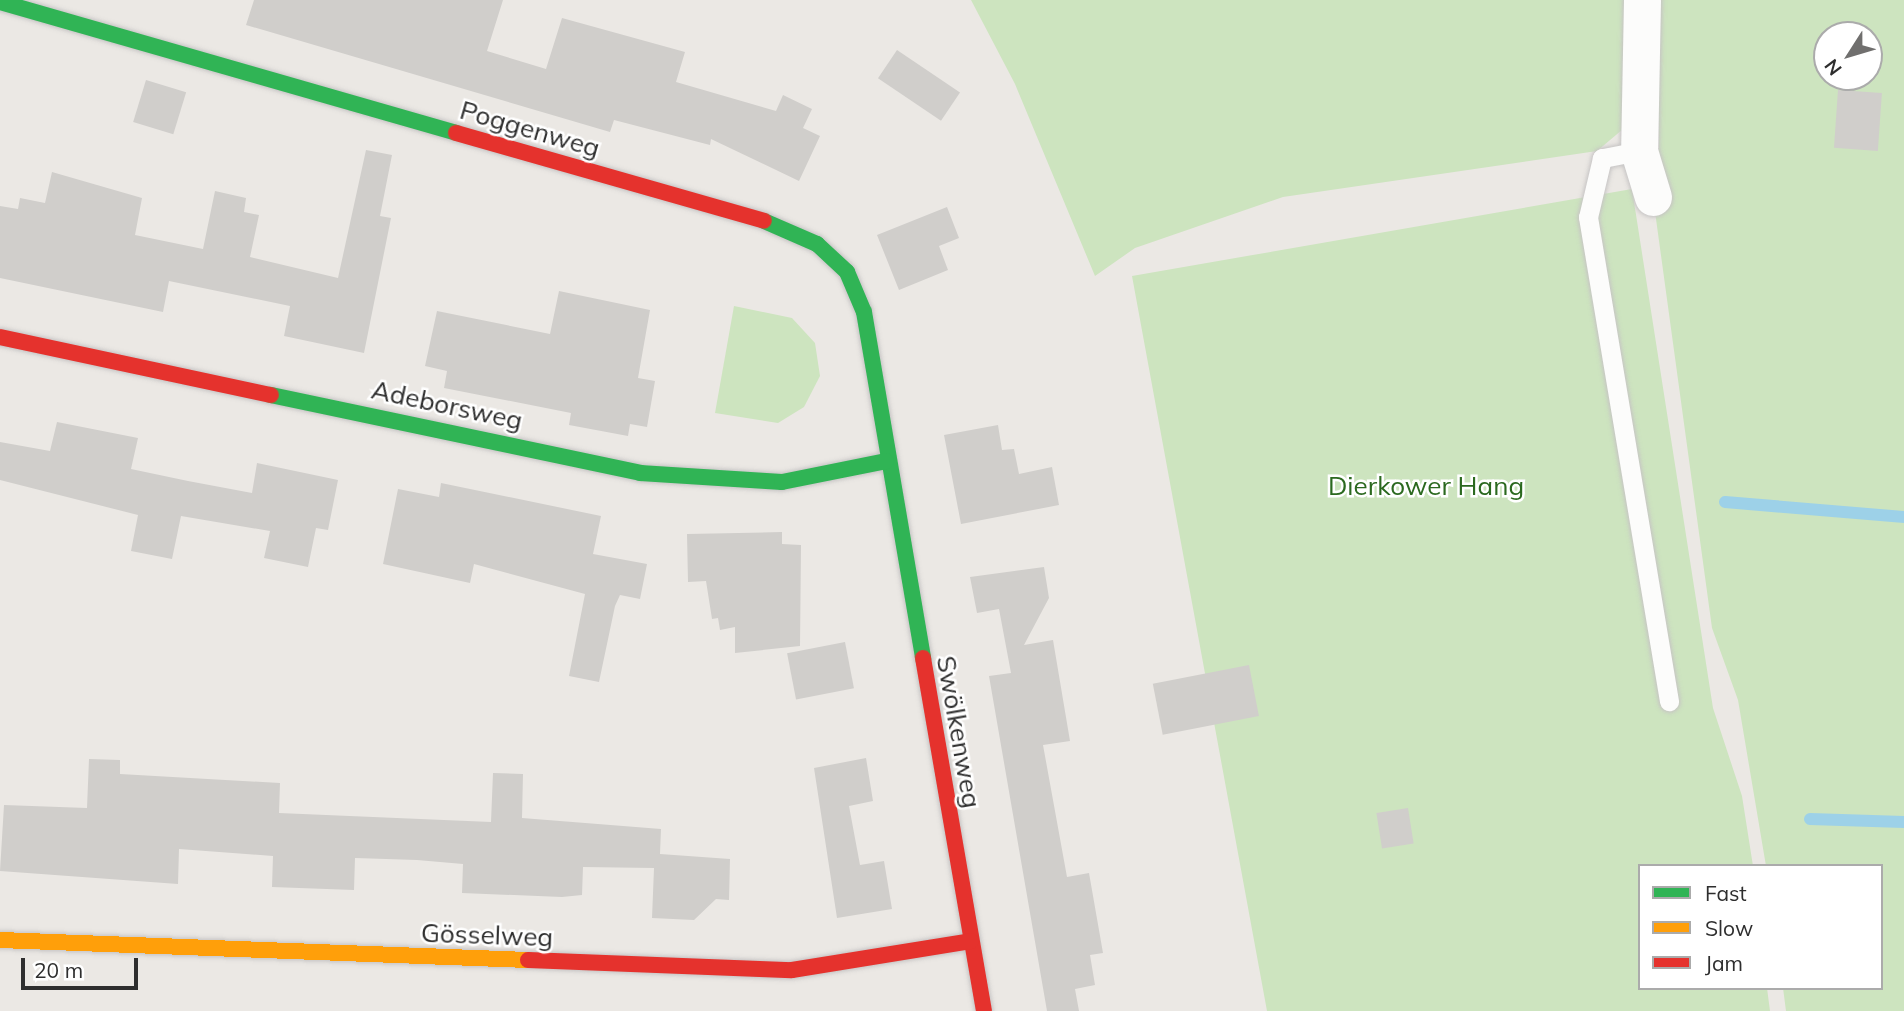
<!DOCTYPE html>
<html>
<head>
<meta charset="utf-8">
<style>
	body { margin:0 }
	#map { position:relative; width:1904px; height:1011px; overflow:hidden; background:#ebe8e4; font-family:Mulish,sans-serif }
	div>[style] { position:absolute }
	.green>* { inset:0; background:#cde4bf }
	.stream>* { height:12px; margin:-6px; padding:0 6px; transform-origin:6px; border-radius:6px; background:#9dd1e8 }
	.building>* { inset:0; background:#d0cecb; transform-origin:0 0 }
	.roads { filter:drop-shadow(0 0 2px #c6c4c4) drop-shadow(0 0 2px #c6c4c4) }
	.lane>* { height:19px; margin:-9.5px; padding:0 9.5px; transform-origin:9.5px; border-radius:9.5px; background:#fcfcfb }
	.street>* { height:37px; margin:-18.5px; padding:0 18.5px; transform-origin:18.5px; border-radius:18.5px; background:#fcfcfb }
	.fast>* { height:16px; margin:-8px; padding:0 8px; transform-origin:8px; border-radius:8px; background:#30b455 }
	.slow>* { height:16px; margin:-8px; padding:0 8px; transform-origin:8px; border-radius:8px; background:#ff9f0a }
	.jam>* { height:16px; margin:-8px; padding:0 8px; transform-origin:8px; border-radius:8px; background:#e5322d }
	span { translate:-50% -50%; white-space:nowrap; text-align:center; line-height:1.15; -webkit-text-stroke:5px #fff; paint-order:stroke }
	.street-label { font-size:26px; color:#2e2e2e }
	.park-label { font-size:26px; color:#2b691f }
	.legend { position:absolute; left:1638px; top:864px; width:245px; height:126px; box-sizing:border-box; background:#fff; border:2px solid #ababab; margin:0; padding:9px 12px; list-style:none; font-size:21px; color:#2e2e2e }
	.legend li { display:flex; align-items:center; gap:14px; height:35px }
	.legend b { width:35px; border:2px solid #ababab }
	.north { position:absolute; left:1813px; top:21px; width:70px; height:70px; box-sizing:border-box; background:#fff; border:2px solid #ababab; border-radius:50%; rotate:233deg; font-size:19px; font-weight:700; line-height:28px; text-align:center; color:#2e2e2e }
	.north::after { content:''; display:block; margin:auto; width:24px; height:32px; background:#706f6e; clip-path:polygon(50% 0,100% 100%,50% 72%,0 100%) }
	.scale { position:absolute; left:21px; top:958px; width:117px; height:32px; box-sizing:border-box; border:4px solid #2e2e2e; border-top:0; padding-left:9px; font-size:21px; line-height:24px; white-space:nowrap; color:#2e2e2e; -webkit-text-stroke:5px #fff; paint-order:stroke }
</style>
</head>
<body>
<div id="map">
	<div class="green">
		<div style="clip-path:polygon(971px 0,1634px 0,1635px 119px,1597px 151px,1283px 197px,1135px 248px,1095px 276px,1015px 84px)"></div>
		<div style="clip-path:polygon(evenodd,1656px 0,1904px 0,1904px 1011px,1786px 1011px,1783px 988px,1881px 988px,1881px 866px,1766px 866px,1738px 700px,1712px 628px,1653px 197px,1639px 151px,1659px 148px,1656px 0,1827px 35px,1869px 35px,1869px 77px,1827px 77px,1827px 35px)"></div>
		<div style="clip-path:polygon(1632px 189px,1713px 708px,1742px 796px,1753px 866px,1640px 866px,1640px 988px,1767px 988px,1770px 1011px,1267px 1011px,1132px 276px)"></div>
		<div style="clip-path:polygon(734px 306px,792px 318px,815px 343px,820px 376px,804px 407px,778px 423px,715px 413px)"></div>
	</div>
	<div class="stream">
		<div style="left:1725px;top:502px;width:180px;rotate:4.8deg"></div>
		<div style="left:1810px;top:819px;width:94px;rotate:1.8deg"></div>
	</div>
	<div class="building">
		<div style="clip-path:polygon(254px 0,503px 0,487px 51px,546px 69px,562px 18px,685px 52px,676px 82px,776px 111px,783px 95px,812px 109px,803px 128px,820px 136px,799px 181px,711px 139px,710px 145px,614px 120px,610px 132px,246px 25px)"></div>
		<div style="left:897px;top:50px;width:76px;height:34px;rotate:34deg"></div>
		<div style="left:146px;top:80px;width:42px;height:44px;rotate:17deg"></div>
		<div style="left:1838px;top:90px;width:44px;height:58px;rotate:4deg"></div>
		<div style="clip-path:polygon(366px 150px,392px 155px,380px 216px,391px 218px,364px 353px,284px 336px,290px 306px,227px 293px,169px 281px,163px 312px,0 278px,0 206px,18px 209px,20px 198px,45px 203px,52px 172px,142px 198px,135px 235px,203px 249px,215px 191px,246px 198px,244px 212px,259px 215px,250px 257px,338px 278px)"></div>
		<div style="clip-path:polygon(947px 207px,959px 238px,939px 246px,948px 270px,899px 290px,877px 235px)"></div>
		<div style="clip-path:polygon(559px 291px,650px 310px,638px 378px,655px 381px,647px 427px,630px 424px,628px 436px,569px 425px,571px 413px,444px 388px,447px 371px,425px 366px,437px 311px,550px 334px)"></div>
		<div style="clip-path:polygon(57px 422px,138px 438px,131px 469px,188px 481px,252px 493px,257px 463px,338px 480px,328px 530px,316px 528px,308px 567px,264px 558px,270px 531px,181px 516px,172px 559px,131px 551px,138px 515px,0 480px,0 442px,50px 451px)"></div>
		<div style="clip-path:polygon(998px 425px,1002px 450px,1014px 449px,1019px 474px,1052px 467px,1059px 505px,961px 524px,944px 435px)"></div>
		<div style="clip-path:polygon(441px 483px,601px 516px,593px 554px,647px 564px,640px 599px,620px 595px,615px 606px,599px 682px,569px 676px,585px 594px,474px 564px,470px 583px,383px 564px,398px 489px,439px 497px)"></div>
		<div style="clip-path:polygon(782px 532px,782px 544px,801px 545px,800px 646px,735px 653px,735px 627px,720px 630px,718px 618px,712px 619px,706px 581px,688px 582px,687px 534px)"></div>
		<div style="clip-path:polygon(1044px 567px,1049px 598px,1024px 645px,1053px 640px,1070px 741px,1043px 745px,1067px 877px,1089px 873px,1103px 953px,1090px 955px,1095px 985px,1075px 989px,1079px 1011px,1047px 1011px,989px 676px,1011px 673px,999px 609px,977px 613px,970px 577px)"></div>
		<div style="left:845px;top:642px;width:47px;height:59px;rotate:79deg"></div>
		<div style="left:1249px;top:665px;width:52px;height:98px;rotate:79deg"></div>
		<div style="clip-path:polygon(866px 758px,873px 801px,849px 806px,860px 865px,884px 861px,892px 909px,837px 918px,814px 768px)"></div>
		<div style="clip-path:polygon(89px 759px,120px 760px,120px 774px,280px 783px,279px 813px,491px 822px,493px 773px,523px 774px,522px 818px,661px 829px,660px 854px,730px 859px,729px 900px,716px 899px,694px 920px,652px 918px,654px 868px,583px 867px,582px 895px,562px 897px,462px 893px,463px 864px,417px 860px,355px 858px,354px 890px,272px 887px,273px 856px,179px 849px,178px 884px,0 871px,4px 805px,87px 808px)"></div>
		<div style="left:1408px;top:808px;width:36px;height:32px;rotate:81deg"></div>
	</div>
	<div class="roads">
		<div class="lane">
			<div style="left:1639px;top:151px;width:38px;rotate:169deg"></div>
			<div style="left:1602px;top:158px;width:61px;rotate:103.3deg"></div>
			<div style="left:1588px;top:217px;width:491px;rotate:80.5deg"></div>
		</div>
		<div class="street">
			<div style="left:1642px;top:0;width:151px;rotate:91.1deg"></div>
			<div style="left:1639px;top:151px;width:48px;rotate:73.1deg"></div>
		</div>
		<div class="fast">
			<div style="left:0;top:2px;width:474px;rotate:16deg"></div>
			<div style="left:764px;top:221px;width:58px;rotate:23.5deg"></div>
			<div style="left:817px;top:244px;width:41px;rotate:43deg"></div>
			<div style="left:847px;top:272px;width:43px;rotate:67deg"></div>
			<div style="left:864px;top:312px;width:351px;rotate:80.3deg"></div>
			<div style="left:271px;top:395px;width:377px;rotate:11.9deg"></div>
			<div style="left:640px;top:473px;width:142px;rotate:3.6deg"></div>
			<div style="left:782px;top:482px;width:106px;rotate:-11.4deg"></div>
		</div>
		<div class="slow">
			<div style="left:0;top:940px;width:528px;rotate:2.17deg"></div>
		</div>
		<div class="jam">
			<div style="left:456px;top:133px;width:320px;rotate:15.9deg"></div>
			<div style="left:0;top:337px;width:277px;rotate:12.1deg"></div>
			<div style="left:923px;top:658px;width:358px;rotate:80.2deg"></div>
			<div style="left:528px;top:960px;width:264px;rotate:2.2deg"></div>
			<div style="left:792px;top:970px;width:181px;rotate:-9.2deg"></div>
		</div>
	</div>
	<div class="street-label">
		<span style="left:530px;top:129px;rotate:16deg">Poggenweg</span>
		<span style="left:447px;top:405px;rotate:12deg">Adeborsweg</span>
		<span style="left:959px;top:732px;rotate:80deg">Swölkenweg</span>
		<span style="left:487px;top:935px;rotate:2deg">Gösselweg</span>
	</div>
	<div class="park-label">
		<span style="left:1426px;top:486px">Dierkower Hang</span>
	</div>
	<ul class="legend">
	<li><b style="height:9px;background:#30b455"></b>Fast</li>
	<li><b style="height:9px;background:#ff9f0a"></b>Slow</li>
	<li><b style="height:9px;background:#e5322d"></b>Jam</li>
	</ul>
	<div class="north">N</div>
	<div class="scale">20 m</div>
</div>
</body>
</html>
